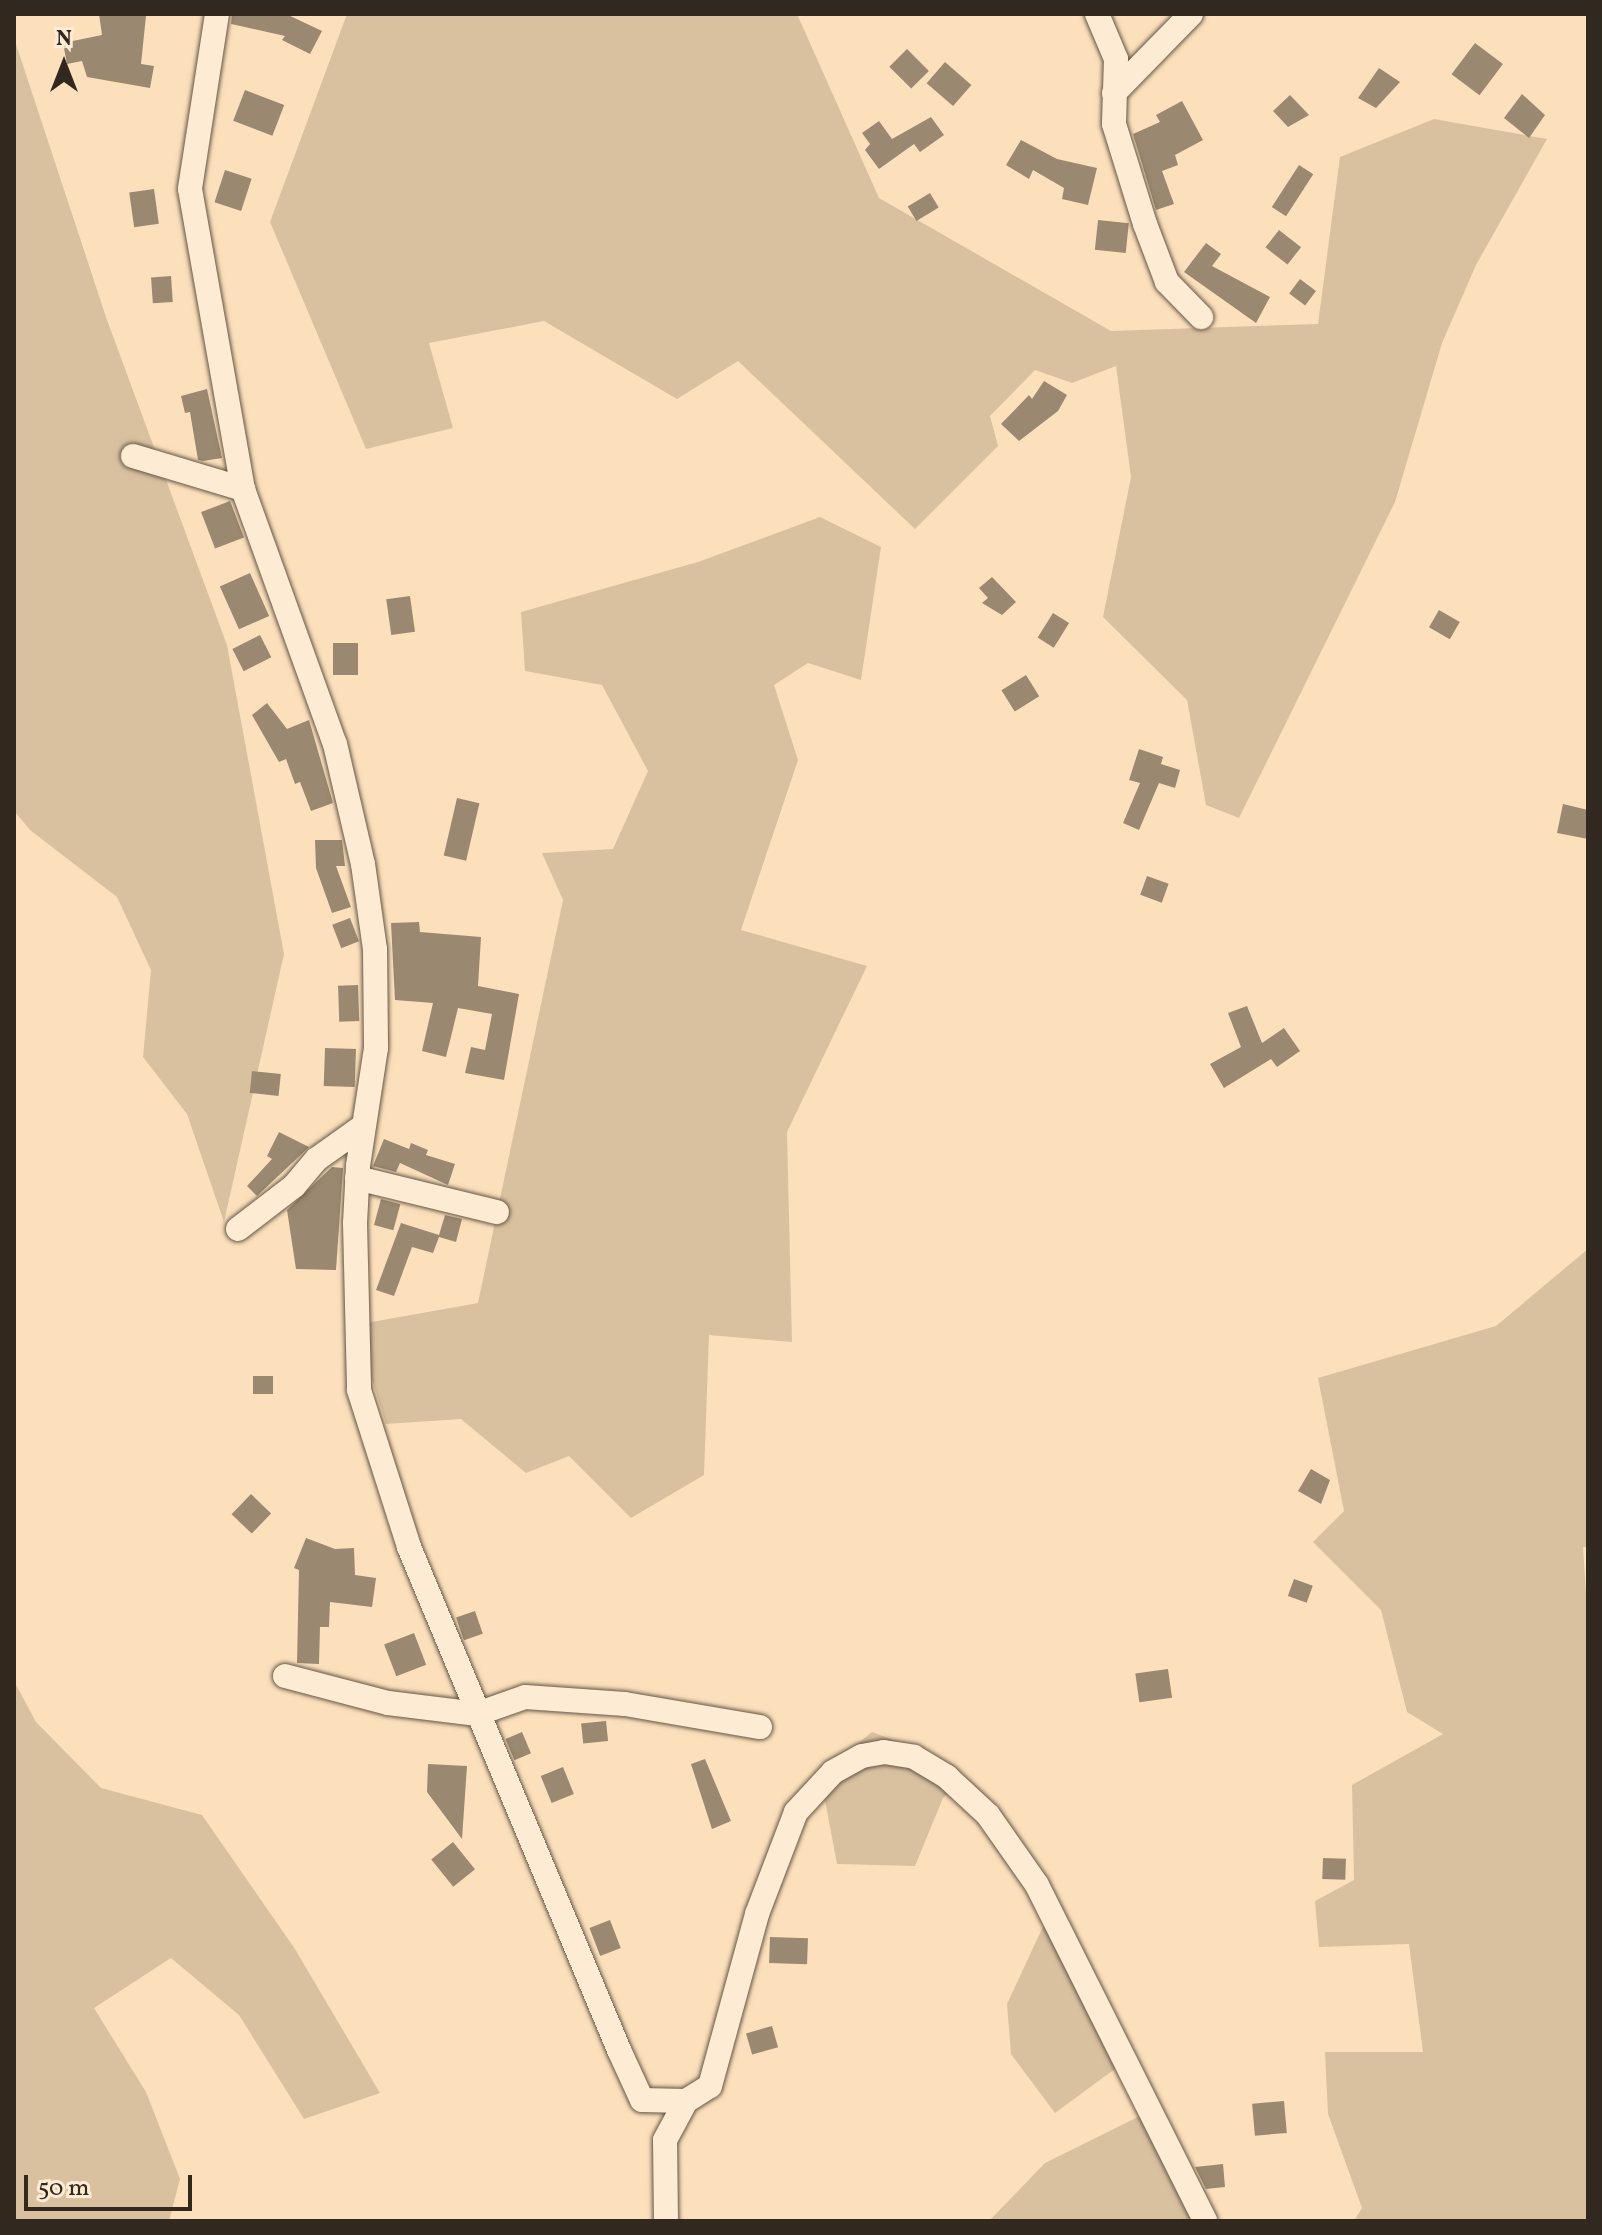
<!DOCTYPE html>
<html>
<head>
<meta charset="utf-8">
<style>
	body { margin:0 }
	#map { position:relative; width:1602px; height:2235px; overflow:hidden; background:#fce0bb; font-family:Vollkorn,serif }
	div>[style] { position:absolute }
	.green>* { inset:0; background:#d9c1a0 }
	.building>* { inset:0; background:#9b8870; transform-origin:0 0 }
	.roads { filter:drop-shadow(0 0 2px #645646) drop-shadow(0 0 2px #645646) }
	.minor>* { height:24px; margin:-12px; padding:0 12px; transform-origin:12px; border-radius:12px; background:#fdebd3 }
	span { translate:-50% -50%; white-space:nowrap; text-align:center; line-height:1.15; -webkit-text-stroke:6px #fdebd3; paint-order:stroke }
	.frame { position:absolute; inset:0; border:16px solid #31281f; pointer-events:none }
	.north { position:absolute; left:24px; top:24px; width:80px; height:80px; -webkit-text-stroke:6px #fdebd3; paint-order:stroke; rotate:0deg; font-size:22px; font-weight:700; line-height:32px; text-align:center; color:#31281f }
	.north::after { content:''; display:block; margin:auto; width:28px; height:36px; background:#31281f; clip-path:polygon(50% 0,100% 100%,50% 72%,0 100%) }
	.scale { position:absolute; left:24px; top:2175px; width:168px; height:36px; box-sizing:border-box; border:4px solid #31281f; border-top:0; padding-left:10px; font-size:24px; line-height:28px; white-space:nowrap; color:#31281f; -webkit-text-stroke:6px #fdebd3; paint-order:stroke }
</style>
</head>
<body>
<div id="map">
	<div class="green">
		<div style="clip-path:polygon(347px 14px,797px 14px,879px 198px,1111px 331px,1318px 324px,1340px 157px,1434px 119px,1547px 139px,1476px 265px,1442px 343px,1395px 502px,1239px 818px,1206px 805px,1187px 700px,1103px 617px,1131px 477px,1116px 366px,1072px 383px,1035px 370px,990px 416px,998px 446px,915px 529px,738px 361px,677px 399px,544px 321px,429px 343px,453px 428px,366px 449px,270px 222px)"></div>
		<div style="clip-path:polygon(14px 38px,107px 320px,227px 645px,284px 954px,224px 1222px,187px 1114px,143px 1057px,151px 970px,117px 897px,30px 830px,14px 811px)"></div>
		<div style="clip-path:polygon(820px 517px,881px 547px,861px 680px,808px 663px,774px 685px,798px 760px,741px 930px,867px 966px,787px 1132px,792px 1342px,709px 1335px,704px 1475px,631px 1518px,569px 1456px,526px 1473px,461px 1419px,386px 1424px,355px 1325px,478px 1303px,563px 900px,542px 853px,613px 849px,648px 771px,602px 685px,525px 671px,521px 612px,698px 562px)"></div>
		<div style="clip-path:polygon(1588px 1249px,1588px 1547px,1583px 1547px,1588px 1624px,1588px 2221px,1354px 2221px,1362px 2208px,1328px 2114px,1325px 2052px,1423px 2052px,1409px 1944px,1319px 1947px,1315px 1901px,1354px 1880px,1352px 1785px,1443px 1734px,1407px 1712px,1381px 1610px,1313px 1542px,1344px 1511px,1318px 1378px,1496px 1326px)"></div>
		<div style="clip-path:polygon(14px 1681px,36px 1722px,101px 1788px,202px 1815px,295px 1949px,380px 2093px,304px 2119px,239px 2015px,171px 1958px,94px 2008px,146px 2092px,180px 2179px,169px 2221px,14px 2221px)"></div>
		<div style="clip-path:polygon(872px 1732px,912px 1747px,962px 1781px,943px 1798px,915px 1866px,837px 1864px,820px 1774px)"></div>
		<div style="clip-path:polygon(1053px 1905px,1123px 2063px,1055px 2113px,1011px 2054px,1007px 2004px)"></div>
		<div style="clip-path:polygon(1148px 2112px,1205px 2221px,989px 2221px,1045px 2163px)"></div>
	</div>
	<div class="building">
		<div style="clip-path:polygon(99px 14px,146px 16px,141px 64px,154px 66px,150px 88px,87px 77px,82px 61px,67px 64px,63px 43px,102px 35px)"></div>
		<div style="clip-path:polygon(232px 14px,286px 14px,322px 31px,310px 54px,282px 40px,285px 36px,231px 24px)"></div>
		<div style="left:1475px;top:43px;width:35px;height:39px;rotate:37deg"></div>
		<div style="left:907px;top:49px;width:31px;height:25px;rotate:45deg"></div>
		<div style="left:945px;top:62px;width:35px;height:28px;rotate:41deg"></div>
		<div style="clip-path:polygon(1379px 68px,1400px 82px,1376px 108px,1358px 98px)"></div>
		<div style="left:245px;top:90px;width:42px;height:33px;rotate:21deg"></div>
		<div style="clip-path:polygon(1522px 94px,1545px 115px,1529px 138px,1504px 118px)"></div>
		<div style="clip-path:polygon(1290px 95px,1309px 115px,1288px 127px,1273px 111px)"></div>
		<div style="clip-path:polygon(1182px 101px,1203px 140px,1175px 155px,1178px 165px,1162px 171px,1174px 204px,1156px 210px,1133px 134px,1160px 122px,1156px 115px)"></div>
		<div style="clip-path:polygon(931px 117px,944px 135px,920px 152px,914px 144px,879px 169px,865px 150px,870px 144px,862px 133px,879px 121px,892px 139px)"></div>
		<div style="clip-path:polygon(1021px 140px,1057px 159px,1097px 168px,1088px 205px,1062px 199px,1064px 188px,1033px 170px,1029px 179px,1006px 165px)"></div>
		<div style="left:1299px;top:165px;width:17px;height:50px;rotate:33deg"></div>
		<div style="left:225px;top:170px;width:28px;height:34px;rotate:18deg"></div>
		<div style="left:154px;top:189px;width:35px;height:25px;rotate:82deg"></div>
		<div style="left:930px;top:193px;width:17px;height:26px;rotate:59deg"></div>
		<div style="left:1098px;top:220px;width:31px;height:30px;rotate:6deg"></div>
		<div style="left:1279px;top:230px;width:28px;height:22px;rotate:38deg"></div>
		<div style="clip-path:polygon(1206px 243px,1221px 254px,1212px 266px,1270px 297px,1256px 323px,1184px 272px)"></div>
		<div style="left:171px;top:276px;width:26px;height:20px;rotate:86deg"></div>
		<div style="left:1300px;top:279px;width:20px;height:18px;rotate:37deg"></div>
		<div style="clip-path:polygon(1044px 381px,1067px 395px,1058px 411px,1019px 441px,1001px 424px,1029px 395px,1032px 399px)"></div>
		<div style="clip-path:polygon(207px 389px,222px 458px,203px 461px,198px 460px,190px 412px,185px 413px,181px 396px)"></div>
		<div style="left:230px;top:501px;width:39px;height:31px;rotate:69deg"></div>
		<div style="left:250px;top:573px;width:47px;height:33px;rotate:66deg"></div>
		<div style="clip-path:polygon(992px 577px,1016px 602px,1002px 615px,982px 603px,988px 598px,979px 588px)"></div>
		<div style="left:410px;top:596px;width:36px;height:24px;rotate:82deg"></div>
		<div style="left:1439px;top:610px;width:24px;height:20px;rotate:30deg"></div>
		<div style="left:1053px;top:613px;width:19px;height:29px;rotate:32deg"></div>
		<div style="left:260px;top:635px;width:25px;height:31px;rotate:63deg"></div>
		<div style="left:333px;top:643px;width:25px;height:32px"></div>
		<div style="left:1026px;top:675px;width:25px;height:29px;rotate:58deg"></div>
		<div style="clip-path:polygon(267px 703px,287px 729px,309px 720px,333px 803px,311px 811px,300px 782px,295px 784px,286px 759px,279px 762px,252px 715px)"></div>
		<div style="clip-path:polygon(1139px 749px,1163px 757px,1161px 764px,1180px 770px,1175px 788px,1159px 783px,1139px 830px,1123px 823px,1140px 783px,1129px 780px)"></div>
		<div style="left:457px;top:798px;width:23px;height:59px;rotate:13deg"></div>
		<div style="clip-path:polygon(1563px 804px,1588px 810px,1588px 839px,1557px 833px)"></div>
		<div style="clip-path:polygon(315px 840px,342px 840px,345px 866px,336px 866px,351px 907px,332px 913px,316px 868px)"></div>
		<div style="left:1147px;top:876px;width:23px;height:20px;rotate:20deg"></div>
		<div style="left:350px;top:918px;width:25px;height:19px;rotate:69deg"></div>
		<div style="clip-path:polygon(419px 922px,420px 932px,481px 937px,478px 986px,519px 994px,504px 1080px,465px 1073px,471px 1047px,485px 1050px,492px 1014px,458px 1008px,446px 1057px,422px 1051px,433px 1003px,395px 1000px,391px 923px)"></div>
		<div style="left:358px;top:985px;width:36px;height:20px;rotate:88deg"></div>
		<div style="clip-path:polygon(1247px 1006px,1262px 1043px,1284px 1028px,1300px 1051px,1277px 1067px,1271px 1059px,1224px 1088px,1210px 1064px,1241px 1047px,1228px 1013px)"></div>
		<div style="left:356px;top:1049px;width:38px;height:31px;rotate:92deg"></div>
		<div style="left:252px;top:1071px;width:29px;height:22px;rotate:6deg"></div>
		<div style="clip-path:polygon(279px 1132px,309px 1147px,257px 1196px,247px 1186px,272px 1159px,267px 1156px)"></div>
		<div style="clip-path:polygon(384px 1139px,409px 1149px,411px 1143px,428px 1150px,426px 1155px,455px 1164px,448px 1185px,400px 1163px,396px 1172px,373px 1166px)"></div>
		<div style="clip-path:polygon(332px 1167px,343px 1168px,336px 1270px,296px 1269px,287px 1210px)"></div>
		<div style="left:381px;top:1199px;width:20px;height:27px;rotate:15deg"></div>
		<div style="clip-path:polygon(445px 1215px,462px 1219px,456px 1242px,439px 1237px,433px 1253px,412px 1247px,394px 1296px,376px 1290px,401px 1223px,439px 1235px)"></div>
		<div style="left:253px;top:1376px;width:20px;height:18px"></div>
		<div style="clip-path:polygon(1311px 1469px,1330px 1480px,1321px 1504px,1298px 1491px)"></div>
		<div style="left:251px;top:1494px;width:28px;height:28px;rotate:44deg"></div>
		<div style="clip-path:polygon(306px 1538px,335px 1549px,354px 1548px,355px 1575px,376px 1578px,372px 1607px,330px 1602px,329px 1627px,320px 1627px,319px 1664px,297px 1663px,299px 1570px,294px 1568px)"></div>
		<div style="left:1294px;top:1579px;width:20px;height:18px;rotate:20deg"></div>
		<div style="left:475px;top:1611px;width:24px;height:20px;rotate:71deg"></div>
		<div style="left:414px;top:1633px;width:34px;height:32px;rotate:69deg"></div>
		<div style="left:1168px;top:1669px;width:29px;height:33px;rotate:82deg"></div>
		<div style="left:606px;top:1721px;width:20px;height:25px;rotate:84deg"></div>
		<div style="left:522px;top:1732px;width:23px;height:18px;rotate:67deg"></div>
		<div style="clip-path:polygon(705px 1759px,731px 1821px,712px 1829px,691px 1764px)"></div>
		<div style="clip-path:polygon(428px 1764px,467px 1766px,462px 1839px,427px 1792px)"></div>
		<div style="left:563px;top:1767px;width:29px;height:24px;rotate:68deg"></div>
		<div style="left:453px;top:1842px;width:35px;height:28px;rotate:51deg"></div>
		<div style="left:1323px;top:1858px;width:23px;height:21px;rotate:2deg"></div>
		<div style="left:610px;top:1920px;width:30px;height:22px;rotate:69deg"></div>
		<div style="left:770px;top:1937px;width:38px;height:26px;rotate:2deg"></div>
		<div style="left:772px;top:2026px;width:22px;height:27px;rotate:74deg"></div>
		<div style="left:1284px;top:2101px;width:32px;height:32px;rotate:85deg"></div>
		<div style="clip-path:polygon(1223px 2164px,1225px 2187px,1206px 2189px,1195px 2167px)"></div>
	</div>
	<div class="roads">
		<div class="minor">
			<div style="left:217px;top:14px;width:177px;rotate:98.8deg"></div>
			<div style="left:190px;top:189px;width:305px;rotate:80deg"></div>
			<div style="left:243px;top:489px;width:271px;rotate:70.2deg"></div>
			<div style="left:335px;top:744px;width:123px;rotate:76.9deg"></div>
			<div style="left:363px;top:864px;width:86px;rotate:82deg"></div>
			<div style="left:375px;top:949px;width:99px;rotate:89.4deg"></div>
			<div style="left:376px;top:1048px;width:119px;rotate:98.7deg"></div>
			<div style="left:358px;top:1166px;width:57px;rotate:93deg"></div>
			<div style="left:355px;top:1223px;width:167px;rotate:88.6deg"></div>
			<div style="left:359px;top:1390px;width:165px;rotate:72.3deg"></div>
			<div style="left:409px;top:1547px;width:545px;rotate:67.34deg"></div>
			<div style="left:619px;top:2050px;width:55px;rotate:65.3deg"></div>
			<div style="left:642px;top:2100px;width:44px;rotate:1.3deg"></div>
			<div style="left:686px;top:2101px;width:28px;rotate:-32deg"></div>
			<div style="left:710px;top:2086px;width:178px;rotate:-74.7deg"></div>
			<div style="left:757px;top:1914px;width:109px;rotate:-69.1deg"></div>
			<div style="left:796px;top:1812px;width:54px;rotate:-47.2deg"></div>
			<div style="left:833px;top:1772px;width:33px;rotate:-29deg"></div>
			<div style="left:862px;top:1756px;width:22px;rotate:-10deg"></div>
			<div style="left:884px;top:1752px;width:30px;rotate:9deg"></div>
			<div style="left:914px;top:1757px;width:39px;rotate:31deg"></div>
			<div style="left:947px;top:1777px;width:56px;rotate:42.8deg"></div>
			<div style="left:988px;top:1815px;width:85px;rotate:55deg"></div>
			<div style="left:1037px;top:1885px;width:376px;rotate:63.4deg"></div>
			<div style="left:1097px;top:14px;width:49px;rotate:67.1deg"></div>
			<div style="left:1116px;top:59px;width:65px;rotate:91.8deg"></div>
			<div style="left:1114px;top:124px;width:105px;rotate:72.8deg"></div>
			<div style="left:1145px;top:224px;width:62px;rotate:69.2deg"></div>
			<div style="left:1167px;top:282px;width:49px;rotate:45.8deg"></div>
			<div style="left:1114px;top:93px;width:110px;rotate:-45.7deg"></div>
			<div style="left:133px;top:456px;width:115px;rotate:16.7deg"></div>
			<div style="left:357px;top:1178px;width:144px;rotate:13.7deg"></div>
			<div style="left:238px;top:1229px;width:71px;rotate:-37.5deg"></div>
			<div style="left:294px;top:1186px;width:35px;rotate:-50deg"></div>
			<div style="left:317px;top:1159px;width:55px;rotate:-35.4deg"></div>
			<div style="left:285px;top:1676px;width:106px;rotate:14.7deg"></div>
			<div style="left:388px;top:1703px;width:90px;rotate:7deg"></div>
			<div style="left:477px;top:1714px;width:51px;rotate:-19.5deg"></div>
			<div style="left:525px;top:1697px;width:100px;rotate:4deg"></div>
			<div style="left:625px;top:1704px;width:137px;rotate:9.7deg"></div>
			<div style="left:666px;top:2221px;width:81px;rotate:-90.7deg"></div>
			<div style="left:665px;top:2140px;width:44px;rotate:-61.7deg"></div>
		</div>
	</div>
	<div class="frame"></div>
	<div class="north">N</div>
	<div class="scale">50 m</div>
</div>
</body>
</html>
